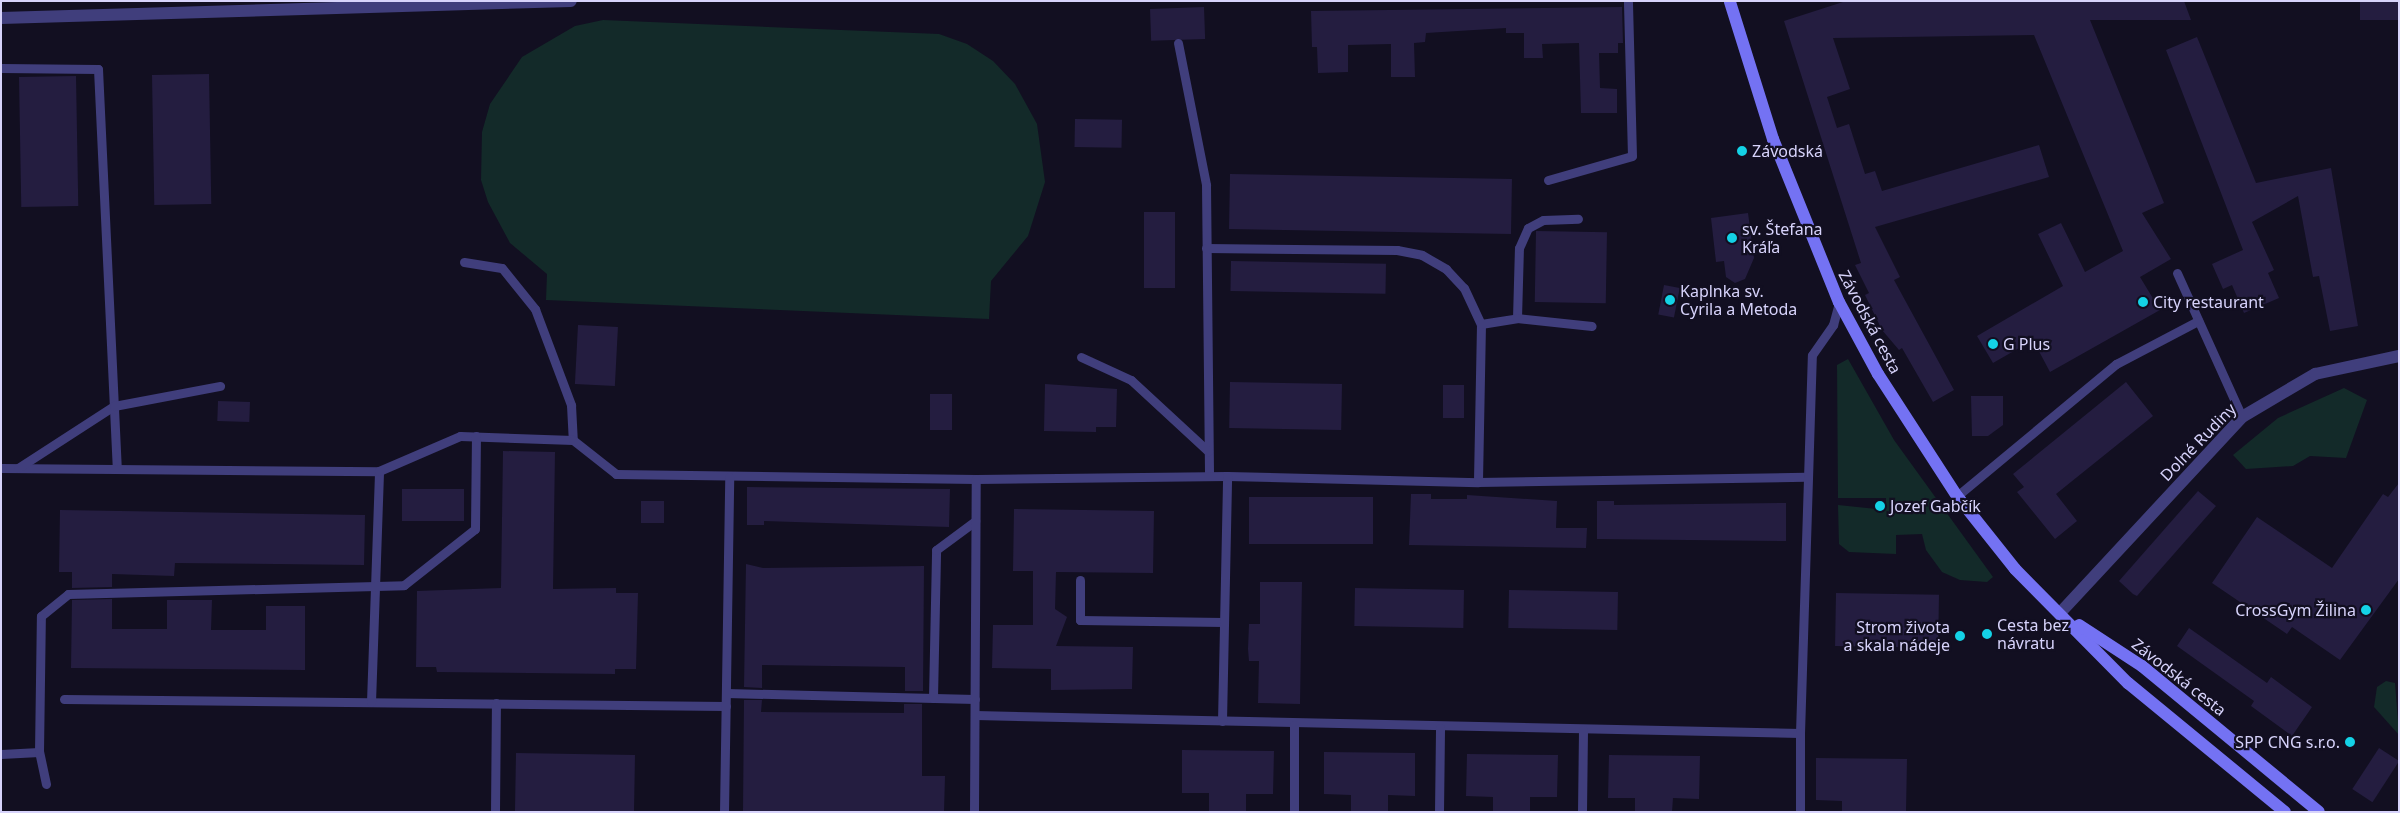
<!DOCTYPE html>
<html>
<head>
<meta charset="utf-8">
<style>
	body { margin:0 }
	#map { position:relative; width:2400px; height:813px; overflow:hidden; background:#120f21; font-family:"Noto Sans",sans-serif }
	div>[style] { position:absolute }
	.green>* { inset:0; background:#132a29 }
	.building>* { inset:0; background:#241d40; transform-origin:0 0 }
	.lane>* { height:9px; margin:-4.5px; padding:0 4.5px; transform-origin:4.5px; border-radius:4.5px; background:#403e7c }
	.street>* { height:12px; margin:-6px; padding:0 6px; transform-origin:6px; border-radius:6px; background:#403e7c }
	.secondary>* { height:12px; margin:-6px; padding:0 6px; transform-origin:6px; border-radius:6px; background:#7472f3 }
	.dots>* { width:14px; height:14px; translate:-50% -50%; box-sizing:border-box; border:2px solid #120f21; border-radius:50% }
	span { translate:-50% -50%; white-space:nowrap; text-align:center; line-height:1.15; -webkit-text-stroke:4.5px #120f21; paint-order:stroke }
	.poi-label { font-size:16px; color:#d7d3fb }
	.left { translate:0 -50%; text-align:left }
	.right { translate:-100% -50%; text-align:right }
	.street-label { font-size:16px; color:#d7d3fb }
	.frame { position:absolute; inset:0; border:2px solid #d7d3fb; pointer-events:none }
</style>
</head>
<body>
<div id="map">
	<div class="green">
		<div style="clip-path:polygon(603px 20px,939px 34px,967px 44px,993px 61px,1015px 84px,1037px 124px,1045px 182px,1028px 236px,991px 281px,989px 319px,546px 300px,547px 274px,510px 243px,488px 202px,481px 180px,482px 132px,490px 104px,522px 57px,575px 26px)"></div>
		<div style="clip-path:polygon(1848px 359px,1894px 440px,1993px 577px,1987px 582px,1960px 580px,1942px 572px,1926px 550px,1922px 534px,1896px 535px,1896px 554px,1849px 552px,1839px 544px,1838px 505px,1886px 510px,1886px 498px,1838px 498px,1837px 365px)"></div>
		<div style="clip-path:polygon(2344px 388px,2367px 400px,2346px 458px,2310px 456px,2293px 466px,2246px 469px,2233px 455px,2278px 418px)"></div>
		<div style="clip-path:polygon(2386px 681px,2395px 683px,2399px 735px,2374px 707px,2377px 687px)"></div>
	</div>
	<div class="building">
		<div style="clip-path:polygon(1846px 1px,2184px 1px,2191px 20px,2090px 20px,2164px 203px,2142px 213px,2171px 259px,2140px 277px,2160px 310px,2050px 372px,2033px 340px,1993px 363px,1977px 336px,2063px 286px,2038px 234px,2061px 223px,2085px 272px,2123px 251px,2034px 35px,1833px 38px,1850px 89px,1827px 97px,1837px 128px,1849px 124px,1865px 174px,1875px 171px,1882px 191px,2039px 145px,2049px 177px,1875px 227px,1900px 277px,1894px 280px,1954px 390px,1933px 402px,1902px 348px,1899px 350px,1882px 330px,1865px 295px,1869px 293px,1855px 265px,1861px 263px,1784px 21px)"></div>
		<div style="left:2360px;top:1px;width:39px;height:19px"></div>
		<div style="left:1204px;top:7px;width:32px;height:54px;rotate:88deg"></div>
		<div style="clip-path:polygon(1622px 7px,1623px 43px,1618px 43px,1618px 53px,1599px 53px,1600px 88px,1617px 89px,1617px 113px,1581px 113px,1579px 43px,1542px 44px,1543px 58px,1524px 58px,1524px 33px,1506px 33px,1506px 28px,1426px 33px,1425px 42px,1414px 43px,1415px 77px,1391px 77px,1391px 44px,1348px 45px,1348px 72px,1318px 73px,1317px 47px,1312px 47px,1311px 11px)"></div>
		<div style="clip-path:polygon(2197px 37px,2256px 183px,2331px 168px,2358px 326px,2330px 331px,2319px 276px,2313px 277px,2298px 196px,2252px 222px,2274px 270px,2268px 273px,2279px 298px,2244px 313px,2232px 285px,2223px 289px,2212px 264px,2243px 250px,2166px 50px)"></div>
		<div style="left:209px;top:74px;width:130px;height:57px;rotate:89deg"></div>
		<div style="left:76px;top:76px;width:130px;height:57px;rotate:89deg"></div>
		<div style="left:1075px;top:119px;width:47px;height:28px;rotate:1deg"></div>
		<div style="left:1230px;top:174px;width:282px;height:55px;rotate:1deg"></div>
		<div style="left:1144px;top:212px;width:31px;height:76px"></div>
		<div style="clip-path:polygon(1748px 213px,1754px 258px,1745px 279px,1735px 283px,1726px 277px,1724px 261px,1716px 262px,1711px 218px)"></div>
		<div style="left:1536px;top:231px;width:71px;height:71px;rotate:1deg"></div>
		<div style="left:1231px;top:261px;width:155px;height:30px;rotate:1deg"></div>
		<div style="left:1664px;top:285px;width:16px;height:30px;rotate:11deg"></div>
		<div style="left:578px;top:325px;width:40px;height:59px;rotate:3deg"></div>
		<div style="left:1230px;top:382px;width:112px;height:46px;rotate:1deg"></div>
		<div style="clip-path:polygon(2126px 382px,2153px 416px,2056px 494px,2077px 521px,2055px 539px,2017px 492px,2024px 487px,2013px 474px)"></div>
		<div style="clip-path:polygon(1045px 384px,1117px 389px,1116px 427px,1096px 427px,1096px 432px,1044px 431px)"></div>
		<div style="left:1443px;top:385px;width:21px;height:33px"></div>
		<div style="left:930px;top:394px;width:22px;height:36px"></div>
		<div style="clip-path:polygon(1971px 396px,2003px 396px,2003px 425px,1988px 436px,1972px 436px)"></div>
		<div style="left:218px;top:401px;width:32px;height:20px;rotate:2deg"></div>
		<div style="clip-path:polygon(503px 451px,555px 452px,553px 589px,616px 588px,616px 593px,638px 593px,636px 669px,615px 669px,615px 674px,437px 672px,436px 667px,416px 667px,417px 591px,501px 588px)"></div>
		<div style="clip-path:polygon(2399px 483px,2399px 579px,2340px 660px,2292px 627px,2287px 634px,2212px 583px,2257px 517px,2332px 568px,2383px 494px,2388px 497px)"></div>
		<div style="clip-path:polygon(747px 487px,950px 489px,949px 527px,764px 521px,764px 525px,747px 525px)"></div>
		<div style="left:402px;top:489px;width:62px;height:32px"></div>
		<div style="clip-path:polygon(2198px 491px,2216px 506px,2137px 596px,2133px 594px,2119px 581px)"></div>
		<div style="clip-path:polygon(1411px 494px,1431px 494px,1431px 499px,1467px 499px,1467px 495px,1557px 501px,1556px 528px,1587px 528px,1586px 548px,1409px 545px)"></div>
		<div style="left:1249px;top:497px;width:124px;height:47px"></div>
		<div style="left:641px;top:501px;width:23px;height:22px"></div>
		<div style="clip-path:polygon(1597px 501px,1614px 501px,1614px 505px,1786px 503px,1786px 541px,1597px 539px)"></div>
		<div style="clip-path:polygon(1014px 509px,1154px 511px,1153px 573px,1056px 572px,1055px 609px,1067px 617px,1056px 646px,1133px 647px,1132px 689px,1051px 690px,1051px 669px,992px 668px,993px 625px,1033px 625px,1033px 571px,1013px 571px)"></div>
		<div style="clip-path:polygon(60px 510px,365px 515px,364px 565px,175px 563px,174px 576px,112px 574px,112px 587px,72px 588px,72px 572px,59px 572px)"></div>
		<div style="clip-path:polygon(746px 564px,763px 568px,924px 566px,923px 691px,905px 691px,905px 667px,762px 665px,762px 688px,744px 687px)"></div>
		<div style="clip-path:polygon(1260px 582px,1302px 582px,1300px 704px,1258px 703px,1259px 661px,1249px 661px,1248px 649px,1249px 624px,1260px 624px)"></div>
		<div style="left:1355px;top:588px;width:109px;height:38px;rotate:1deg"></div>
		<div style="left:1509px;top:590px;width:109px;height:38px;rotate:1deg"></div>
		<div style="left:1836px;top:593px;width:103px;height:53px;rotate:1deg"></div>
		<div style="clip-path:polygon(112px 599px,112px 629px,167px 629px,167px 600px,212px 600px,211px 630px,266px 630px,266px 606px,305px 606px,305px 670px,71px 668px,72px 600px)"></div>
		<div style="clip-path:polygon(2189px 628px,2267px 683px,2271px 677px,2312px 707px,2292px 736px,2251px 706px,2254px 701px,2177px 646px)"></div>
		<div style="clip-path:polygon(744px 700px,762px 700px,761px 712px,904px 713px,904px 704px,922px 704px,922px 776px,945px 776px,944px 812px,743px 812px)"></div>
		<div style="left:2379px;top:748px;width:24px;height:49px;rotate:33deg"></div>
		<div style="clip-path:polygon(1182px 750px,1274px 751px,1273px 794px,1246px 794px,1246px 812px,1209px 812px,1209px 793px,1182px 793px)"></div>
		<div style="clip-path:polygon(1324px 752px,1415px 753px,1415px 796px,1388px 795px,1388px 812px,1351px 812px,1351px 795px,1324px 794px)"></div>
		<div style="left:516px;top:753px;width:119px;height:59px;rotate:1deg"></div>
		<div style="clip-path:polygon(1467px 754px,1558px 755px,1557px 797px,1530px 797px,1530px 812px,1493px 812px,1493px 797px,1466px 796px)"></div>
		<div style="clip-path:polygon(1609px 755px,1700px 756px,1699px 799px,1673px 798px,1672px 812px,1635px 812px,1635px 798px,1608px 798px)"></div>
		<div style="clip-path:polygon(1816px 758px,1907px 759px,1906px 812px,1842px 812px,1842px 801px,1816px 800px)"></div>
	</div>
	<div class="lane">
		<div style="left:1178px;top:43px;width:145px;rotate:78.8deg"></div>
		<div style="left:1206px;top:185px;width:291px;rotate:89.4deg"></div>
		<div style="left:1px;top:68px;width:97px;rotate:0.6deg"></div>
		<div style="left:98px;top:69px;width:400px;rotate:87.3deg"></div>
		<div style="left:1548px;top:180px;width:87px;rotate:-15.9deg"></div>
		<div style="left:1632px;top:156px;width:155px;rotate:-91.5deg"></div>
		<div style="left:1206px;top:248px;width:191px;rotate:0.6deg"></div>
		<div style="left:1397px;top:250px;width:25px;rotate:11deg"></div>
		<div style="left:1422px;top:255px;width:28px;rotate:30deg"></div>
		<div style="left:1446px;top:269px;width:26px;rotate:47deg"></div>
		<div style="left:1464px;top:288px;width:40px;rotate:65deg"></div>
		<div style="left:1481px;top:324px;width:158px;rotate:91.1deg"></div>
		<div style="left:464px;top:262px;width:38px;rotate:9deg"></div>
		<div style="left:502px;top:268px;width:53px;rotate:51.2deg"></div>
		<div style="left:535px;top:309px;width:103px;rotate:69.4deg"></div>
		<div style="left:571px;top:405px;width:35px;rotate:87deg"></div>
		<div style="left:2177px;top:273px;width:158px;rotate:65.7deg"></div>
		<div style="left:1517px;top:318px;width:70px;rotate:-88.4deg"></div>
		<div style="left:1519px;top:248px;width:22px;rotate:-66deg"></div>
		<div style="left:1528px;top:228px;width:17px;rotate:-28deg"></div>
		<div style="left:1543px;top:220px;width:35px;rotate:-2deg"></div>
		<div style="left:1481px;top:324px;width:36px;rotate:-9deg"></div>
		<div style="left:1517px;top:318px;width:75px;rotate:6.1deg"></div>
		<div style="left:1081px;top:357px;width:55px;rotate:24.7deg"></div>
		<div style="left:1131px;top:380px;width:105px;rotate:42.7deg"></div>
		<div style="left:1px;top:468px;width:378px;rotate:0.5deg"></div>
		<div style="left:18px;top:468px;width:114px;rotate:-32.9deg"></div>
		<div style="left:114px;top:406px;width:108px;rotate:-10.7deg"></div>
		<div style="left:1957px;top:496px;width:207px;rotate:-39.7deg"></div>
		<div style="left:2116px;top:364px;width:93px;rotate:-27.7deg"></div>
		<div style="left:1080px;top:580px;width:40px;rotate:90deg"></div>
		<div style="left:1080px;top:620px;width:143px;rotate:0.8deg"></div>
		<div style="left:726px;top:693px;width:249px;rotate:1.4deg"></div>
		<div style="left:933px;top:698px;width:148px;rotate:-88.8deg"></div>
		<div style="left:936px;top:550px;width:49px;rotate:-36.6deg"></div>
		<div style="left:64px;top:699px;width:662px;rotate:0.61deg"></div>
		<div style="left:371px;top:702px;width:231px;rotate:-88deg"></div>
		<div style="left:379px;top:471px;width:88px;rotate:-23.4deg"></div>
		<div style="left:460px;top:436px;width:113px;rotate:2deg"></div>
		<div style="left:573px;top:440px;width:55px;rotate:38.3deg"></div>
		<div style="left:616px;top:474px;width:360px;rotate:0.8deg"></div>
		<div style="left:976px;top:479px;width:251px;rotate:-0.7deg"></div>
		<div style="left:1227px;top:476px;width:251px;rotate:1.4deg"></div>
		<div style="left:1478px;top:482px;width:327px;rotate:-0.9deg"></div>
		<div style="left:975px;top:715px;width:825px;rotate:1.25deg"></div>
		<div style="left:1800px;top:733px;width:378px;rotate:-88.2deg"></div>
		<div style="left:1812px;top:355px;width:37px;rotate:-55deg"></div>
		<div style="left:1833px;top:325px;width:24px;rotate:-75deg"></div>
		<div style="left:1222px;top:721px;width:245px;rotate:-88.8deg"></div>
		<div style="left:1294px;top:725px;width:87px;rotate:90deg"></div>
		<div style="left:1px;top:754px;width:38px;rotate:-3deg"></div>
		<div style="left:46px;top:784px;width:33px;rotate:-102deg"></div>
		<div style="left:39px;top:752px;width:136px;rotate:-89.2deg"></div>
		<div style="left:41px;top:616px;width:35px;rotate:-39deg"></div>
		<div style="left:68px;top:594px;width:336px;rotate:-1.5deg"></div>
		<div style="left:404px;top:585px;width:90px;rotate:-38.3deg"></div>
		<div style="left:475px;top:529px;width:93px;rotate:-89.4deg"></div>
		<div style="left:495px;top:812px;width:109px;rotate:-89.5deg"></div>
		<div style="left:724px;top:812px;width:335px;rotate:-89.1deg"></div>
		<div style="left:974px;top:812px;width:333px;rotate:-89.7deg"></div>
		<div style="left:1439px;top:812px;width:84px;rotate:-89.3deg"></div>
		<div style="left:1582px;top:812px;width:82px;rotate:-89.3deg"></div>
		<div style="left:1800px;top:812px;width:79px;rotate:-90deg"></div>
	</div>
	<div class="street">
		<div style="left:1px;top:18px;width:570px;rotate:-1.71deg"></div>
		<div style="left:2060px;top:613px;width:267px;rotate:-47.1deg"></div>
		<div style="left:2242px;top:417px;width:85px;rotate:-30.5deg"></div>
		<div style="left:2315px;top:374px;width:86px;rotate:-12.1deg"></div>
	</div>
	<div class="secondary">
		<div style="left:1730px;top:2px;width:144px;rotate:72.6deg"></div>
		<div style="left:1773px;top:139px;width:176px;rotate:68deg"></div>
		<div style="left:1839px;top:302px;width:82px;rotate:61.6deg"></div>
		<div style="left:1878px;top:374px;width:145px;rotate:57.1deg"></div>
		<div style="left:1957px;top:496px;width:93px;rotate:51.5deg"></div>
		<div style="left:2015px;top:569px;width:161px;rotate:45.3deg"></div>
		<div style="left:2128px;top:683px;width:203px;rotate:39.4deg"></div>
		<div style="left:2079px;top:625px;width:75px;rotate:33.1deg"></div>
		<div style="left:2142px;top:666px;width:229px;rotate:39.5deg"></div>
	</div>
	<div class="dots">
		<div style="left:1742px;top:151px;background:#14d2e6"></div>
		<div style="left:1732px;top:238px;background:#14d2e6"></div>
		<div style="left:1670px;top:300px;background:#14d2e6"></div>
		<div style="left:2143px;top:302px;background:#14d2e6"></div>
		<div style="left:1993px;top:344px;background:#14d2e6"></div>
		<div style="left:1880px;top:506px;background:#14d2e6"></div>
		<div style="left:2366px;top:610px;background:#14d2e6"></div>
		<div style="left:1987px;top:634px;background:#14d2e6"></div>
		<div style="left:1960px;top:636px;background:#14d2e6"></div>
		<div style="left:2350px;top:742px;background:#14d2e6"></div>
	</div>
	<div class="poi-label">
		<span class="left" style="left:1752px;top:151px">Závodská</span>
		<span class="left" style="left:1742px;top:238px">sv. Štefana<br>Kráľa</span>
		<span class="left" style="left:1680px;top:300px">Kaplnka sv.<br>Cyrila a Metoda</span>
		<span class="left" style="left:2153px;top:302px">City restaurant</span>
		<span class="left" style="left:2003px;top:344px">G Plus</span>
		<span class="left" style="left:1890px;top:506px">Jozef Gabčík</span>
		<span class="right" style="left:2356px;top:610px">CrossGym Žilina</span>
		<span class="left" style="left:1997px;top:634px">Cesta bez<br>návratu</span>
		<span class="right" style="left:1950px;top:636px">Strom života<br>a skala nádeje</span>
		<span class="right" style="left:2340px;top:742px">SPP CNG s.r.o.</span>
	</div>
	<div class="street-label">
		<span style="left:1870px;top:322px;rotate:62deg">Závodská cesta</span>
		<span style="left:2198px;top:442px;rotate:-46deg">Dolné Rudiny</span>
		<span style="left:2179px;top:677px;rotate:38deg">Závodská cesta</span>
	</div>
	<div class="frame"></div>
</div>
</body>
</html>
